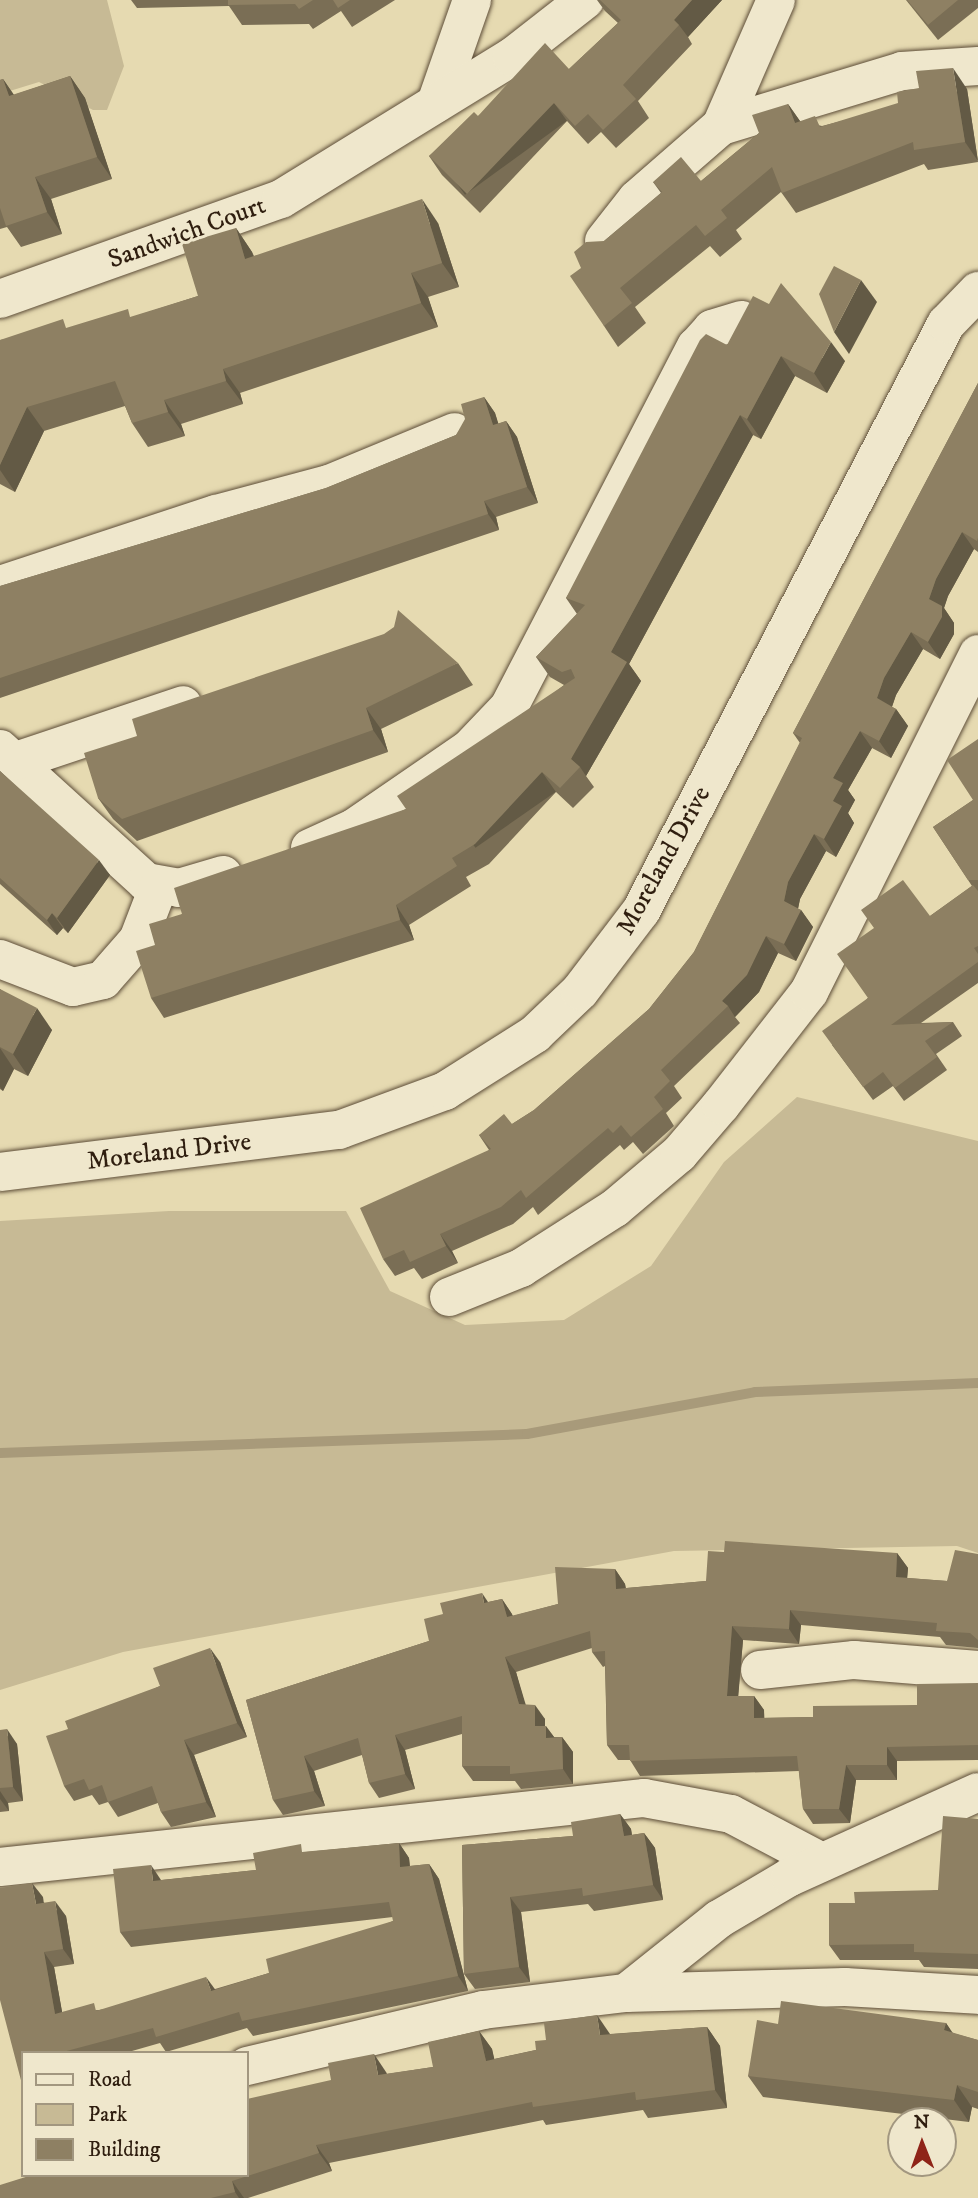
<!DOCTYPE html>
<html>
<head>
<meta charset="utf-8">
<style>
	body { margin:0 }
	#map { position:relative; width:978px; height:2198px; overflow:hidden; background:#e6dab1; font-family:"IM FELL DW Pica",serif }
	div>[style] { position:absolute }
	.green>* { inset:0; background:#c7ba95 }
	.stream>* { height:10px; margin:-5px; padding:0 5px; transform-origin:5px; border-radius:5px; background:#a89a7a }
	.roads { filter:drop-shadow(0 0 2px #5d4d38) drop-shadow(0 0 2px #5d4d38) }
	.minor>* { height:38px; margin:-19px; padding:0 19px; transform-origin:19px; border-radius:19px; background:#efe7cc }
	.wall>* { inset:0; background:#7a6e55 }
	.shaded-wall>* { inset:0; background:#635a45; transform-origin:0 0 }
	.building>* { inset:0; background:#8e8063 }
	span { translate:-50% -50%; white-space:nowrap; text-align:center; line-height:1.15; -webkit-text-stroke:6px #efe7cc; paint-order:stroke }
	.street-label { font-size:26px; color:#2f1e0f }
	.legend { position:absolute; left:21px; top:2051px; width:228px; height:126px; box-sizing:border-box; background:#efe7cc; border:2px solid #a29780; margin:0; padding:9px 12px; list-style:none; font-size:21px; color:#2f1e0f }
	.legend li { display:flex; align-items:center; gap:14px; height:35px }
	.legend b { width:35px; border:2px solid #a29780 }
	.north { position:absolute; left:887px; top:2107px; width:70px; height:70px; box-sizing:border-box; background:#efe7cc; border:2px solid #a29780; border-radius:50%; rotate:359deg; font-size:19px; font-weight:700; line-height:28px; text-align:center; color:#2f1e0f }
	.north::after { content:''; display:block; margin:auto; width:24px; height:32px; background:#8f2418; clip-path:polygon(50% 0,100% 100%,50% 72%,0 100%) }
</style>
</head>
<body>
<div id="map">
	<div class="green">
		<div style="clip-path:polygon(0 0,107px 0,124px 66px,107px 110px,93px 110px,39px 82px,0 94px)"></div>
		<div style="clip-path:polygon(797px 1097px,978px 1141px,978px 1553px,957px 1546px,674px 1551px,123px 1652px,0 1690px,0 1221px,169px 1211px,346px 1211px,390px 1291px,465px 1325px,564px 1320px,651px 1266px,724px 1162px)"></div>
	</div>
	<div class="stream">
		<div style="left:0;top:1453px;width:527px;rotate:-2.06deg"></div>
		<div style="left:527px;top:1434px;width:232px;rotate:-10.4deg"></div>
		<div style="left:755px;top:1392px;width:223px;rotate:-2.3deg"></div>
	</div>
	<div class="roads">
		<div class="minor">
			<div style="left:436px;top:103px;width:109px;rotate:-70.7deg"></div>
			<div style="left:721px;top:126px;width:137px;rotate:-66.4deg"></div>
			<div style="left:604px;top:241px;width:53px;rotate:-51.8deg"></div>
			<div style="left:637px;top:199px;width:111px;rotate:-41deg"></div>
			<div style="left:721px;top:126px;width:189px;rotate:-16.9deg"></div>
			<div style="left:902px;top:71px;width:76px;rotate:-3.8deg"></div>
			<div style="left:0;top:299px;width:298px;rotate:-19.6deg"></div>
			<div style="left:281px;top:199px;width:271px;rotate:-31.6deg"></div>
			<div style="left:512px;top:57px;width:93px;rotate:-38deg"></div>
			<div style="left:0;top:585px;width:227px;rotate:-18.2deg"></div>
			<div style="left:216px;top:514px;width:117px;rotate:-14.9deg"></div>
			<div style="left:329px;top:484px;width:136px;rotate:-22.4deg"></div>
			<div style="left:0;top:749px;width:197px;rotate:42.3deg"></div>
			<div style="left:146px;top:882px;width:34px;rotate:10deg"></div>
			<div style="left:179px;top:888px;width:46px;rotate:-16.5deg"></div>
			<div style="left:16px;top:761px;width:176px;rotate:-18.5deg"></div>
			<div style="left:310px;top:848px;width:48px;rotate:-24.4deg"></div>
			<div style="left:354px;top:828px;width:140px;rotate:-34.5deg"></div>
			<div style="left:469px;top:749px;width:58px;rotate:-46.4deg"></div>
			<div style="left:509px;top:707px;width:406px;rotate:-62.6deg"></div>
			<div style="left:696px;top:347px;width:24px;rotate:-48deg"></div>
			<div style="left:712px;top:329px;width:31px;rotate:-17deg"></div>
			<div style="left:0;top:959px;width:78px;rotate:21deg"></div>
			<div style="left:73px;top:987px;width:31px;rotate:-13deg"></div>
			<div style="left:103px;top:980px;width:53px;rotate:-48.8deg"></div>
			<div style="left:138px;top:940px;width:56px;rotate:-69deg"></div>
			<div style="left:0;top:1172px;width:342px;rotate:-7.1deg"></div>
			<div style="left:339px;top:1130px;width:113px;rotate:-20.2deg"></div>
			<div style="left:445px;top:1091px;width:107px;rotate:-32.3deg"></div>
			<div style="left:535px;top:1034px;width:62px;rotate:-43.7deg"></div>
			<div style="left:580px;top:991px;width:101px;rotate:-52.7deg"></div>
			<div style="left:641px;top:911px;width:662px;rotate:-62.54deg"></div>
			<div style="left:946px;top:324px;width:46px;rotate:-45.9deg"></div>
			<div style="left:449px;top:1297px;width:78px;rotate:-21.9deg"></div>
			<div style="left:521px;top:1268px;width:112px;rotate:-32.6deg"></div>
			<div style="left:615px;top:1208px;width:84px;rotate:-40.2deg"></div>
			<div style="left:679px;top:1154px;width:65px;rotate:-49.4deg"></div>
			<div style="left:721px;top:1105px;width:143px;rotate:-52.1deg"></div>
			<div style="left:809px;top:992px;width:378px;rotate:-63.4deg"></div>
			<div style="left:760px;top:1670px;width:95px;rotate:-6.1deg"></div>
			<div style="left:854px;top:1660px;width:124px;rotate:4.6deg"></div>
			<div style="left:0;top:1867px;width:648px;rotate:-6.12deg"></div>
			<div style="left:644px;top:1798px;width:88px;rotate:10.4deg"></div>
			<div style="left:731px;top:1814px;width:103px;rotate:27.8deg"></div>
			<div style="left:626px;top:1993px;width:219px;rotate:-1.6deg"></div>
			<div style="left:845px;top:1987px;width:133px;rotate:3.4deg"></div>
			<div style="left:247px;top:2066px;width:243px;rotate:-13.3deg"></div>
			<div style="left:483px;top:2010px;width:144px;rotate:-6.8deg"></div>
			<div style="left:626px;top:1993px;width:119px;rotate:-38.5deg"></div>
			<div style="left:719px;top:1919px;width:82px;rotate:-30.6deg"></div>
			<div style="left:790px;top:1877px;width:206px;rotate:-24.3deg"></div>
		</div>
	</div>
	<div class="wall">
		<div style="clip-path:polygon(131px 0,395px 0,352px 27px,341px 11px,313px 29px,309px 24px,242px 25px,229px 6px,137px 8px)"></div>
		<div style="clip-path:polygon(597px 0,722px 0,688px 37px,692px 44px,638px 101px,649px 118px,616px 148px,601px 132px,588px 144px,567px 121px,480px 213px,442px 175px,429px 156px,478px 116px,569px 69px,618px 23px,605px 11px)"></div>
		<div style="clip-path:polygon(906px 0,978px 0,978px 8px,938px 40px)"></div>
		<div style="clip-path:polygon(70px 76px,85px 98px,112px 179px,51px 199px,62px 234px,21px 247px,7px 227px,0 229px,0 80px,3px 79px,14px 95px)"></div>
		<div style="clip-path:polygon(967px 89px,978px 162px,928px 170px,924px 164px,796px 213px,781px 192px,736px 230px,742px 239px,720px 257px,710px 246px,635px 307px,646px 323px,618px 347px,604px 326px,581px 268px,604px 241px,661px 193px,653px 182px,701px 181px,759px 133px,788px 104px,800px 121px,822px 126px)"></div>
		<div style="clip-path:polygon(438px 223px,459px 287px,428px 297px,438px 327px,240px 393px,243px 404px,181px 424px,185px 436px,148px 447px,132px 423px,125px 406px,44px 431px,15px 492px,0 484px,0 340px,133px 317px,198px 296px,236px 228px,252px 252px,254px 256px)"></div>
		<div style="clip-path:polygon(727px 345px,845px 361px,827px 393px,795px 376px,761px 439px,753px 435px,629px 664px,641px 681px,586px 776px,594px 787px,573px 808px,556px 792px,489px 864px,466px 877px,471px 886px,409px 925px,414px 940px,164px 1018px,151px 998px,155px 945px,182px 914px,406px 809px,564px 685px,550px 677px,536px 657px,577px 614px,566px 598px)"></div>
		<div style="clip-path:polygon(978px 383px,978px 552px,974px 549px,948px 596px,944px 608px,954px 623px,954px 634px,940px 659px,923px 649px,896px 695px,892px 707px,896px 709px,908px 726px,891px 758px,872px 748px,848px 790px,855px 800px,848px 813px,854px 823px,836px 857px,826px 851px,800px 899px,798px 909px,801px 910px,813px 927px,796px 961px,778px 953px,759px 992px,735px 1017px,740px 1023px,674px 1086px,682px 1098px,666px 1113px,674px 1126px,643px 1154px,633px 1142px,624px 1150px,620px 1145px,538px 1215px,533px 1207px,513px 1224px,452px 1251px,458px 1263px,422px 1279px,414px 1268px,395px 1276px,383px 1259px,489px 1150px,479px 1135px,512px 1124px,534px 1110px,649px 1009px,694px 952px,800px 743px,793px 733px)"></div>
		<div style="clip-path:polygon(484px 397px,495px 413px,498px 424px,506px 421px,517px 437px,538px 503px,496px 517px,499px 530px,0 698px,0 586px,326px 488px,456px 435px)"></div>
		<div style="clip-path:polygon(458px 663px,473px 685px,381px 729px,388px 752px,137px 841px,113px 819px,98px 798px)"></div>
		<div style="clip-path:polygon(978px 739px,978px 983px,921px 1023px,953px 1022px,962px 1036px,936px 1054px,947px 1070px,904px 1101px,893px 1086px,873px 1100px,832px 1045px,930px 916px,972px 886px,933px 827px,973px 800px)"></div>
		<div style="clip-path:polygon(0 771px,110px 875px,68px 933px,63px 928px,57px 935px,0 884px)"></div>
		<div style="clip-path:polygon(0 989px,52px 1030px,28px 1076px,14px 1069px,3px 1091px,0 1089px)"></div>
		<div style="clip-path:polygon(724px 1552px,897px 1553px,908px 1568px,907px 1578px,947px 1581px,978px 1554px,978px 1648px,946px 1645px,940px 1637px,801px 1625px,799px 1644px,743px 1640px,738px 1696px,754px 1696px,764px 1710px,764px 1718px,813px 1717px,917px 1705px,978px 1683px,978px 1760px,897px 1761px,897px 1780px,856px 1780px,850px 1823px,813px 1824px,803px 1809px,799px 1771px,640px 1776px,630px 1760px,618px 1760px,607px 1745px,605px 1666px,603px 1667px,592px 1652px,592px 1648px,516px 1672px,525px 1705px,545px 1719px,545px 1726px,554px 1737px,562px 1737px,573px 1752px,573px 1784px,521px 1789px,515px 1781px,473px 1781px,462px 1766px,462px 1734px,405px 1750px,415px 1789px,379px 1798px,369px 1783px,362px 1755px,314px 1771px,325px 1806px,283px 1815px,273px 1800px,246px 1700px,429px 1641px,488px 1602px,502px 1599px,513px 1616px,558px 1604px,615px 1569px,625px 1584px,626px 1588px,706px 1581px)"></div>
		<div style="clip-path:polygon(220px 1662px,247px 1737px,194px 1755px,216px 1817px,171px 1827px,161px 1812px,158px 1803px,118px 1817px,108px 1802px,99px 1805px,92px 1795px,74px 1801px,64px 1786px,68px 1729px,160px 1686px)"></div>
		<div style="clip-path:polygon(0 1730px,17px 1744px,23px 1801px,8px 1803px,9px 1811px,0 1812px)"></div>
		<div style="clip-path:polygon(620px 1814px,631px 1829px,632px 1835px,644px 1833px,655px 1848px,663px 1900px,594px 1911px,588px 1904px,521px 1912px,530px 1982px,475px 1989px,464px 1974px,462px 1845px,573px 1836px)"></div>
		<div style="clip-path:polygon(978px 1819px,978px 1969px,924px 1967px,919px 1960px,840px 1960px,829px 1945px,855px 1903px,938px 1890px)"></div>
		<div style="clip-path:polygon(399px 1843px,409px 1858px,410px 1866px,429px 1864px,439px 1879px,468px 1991px,253px 2036px,247px 2028px,166px 2052px,160px 2043px,125px 2053px,23px 2053px,43px 1897px,43px 1902px,66px 1916px,74px 1964px,54px 1967px,62px 2012px,99px 2010px,215px 1989px,269px 1973px,393px 1921px,393px 1917px,131px 1947px,120px 1932px,161px 1880px,256px 1870px,306px 1852px)"></div>
		<div style="clip-path:polygon(946px 2023px,952px 2033px,978px 2040px,978px 2109px,972px 2107px,969px 2122px,763px 2097px,748px 2076px,778px 2024px)"></div>
		<div style="clip-path:polygon(707px 2027px,720px 2046px,727px 2108px,648px 2118px,643px 2110px,546px 2125px,543px 2120px,329px 2163px,332px 2171px,248px 2198px,0 2198px,247px 2175px,386px 2072px,387px 2074px,433px 2067px,479px 2031px,492px 2049px,494px 2059px,610px 2034px)"></div>
	</div>
	<div class="shaded-wall">
		<div style="clip-path:polygon(692px 0,722px 0,688px 37px,679px 25px,674px 20px)"></div>
		<div style="clip-path:polygon(953px 68px,967px 89px,978px 161px,965px 142px)"></div>
		<div style="clip-path:polygon(70px 76px,85px 98px,112px 179px,97px 157px)"></div>
		<div style="clip-path:polygon(3px 79px,18px 101px,9px 96px)"></div>
		<div style="left:554px;top:103px;width:22px;height:126px;rotate:54deg"></div>
		<div style="clip-path:polygon(788px 104px,802px 124px,795px 123px)"></div>
		<div style="clip-path:polygon(35px 177px,51px 199px,62px 234px,47px 212px)"></div>
		<div style="clip-path:polygon(422px 199px,438px 223px,459px 287px,442px 263px)"></div>
		<div style="clip-path:polygon(236px 228px,252px 252px,262px 283px,245px 259px)"></div>
		<div style="clip-path:polygon(411px 273px,428px 297px,438px 327px,421px 303px)"></div>
		<div style="clip-path:polygon(861px 280px,877px 302px,849px 354px,834px 332px)"></div>
		<div style="clip-path:polygon(831px 342px,845px 361px,827px 393px,814px 373px)"></div>
		<div style="clip-path:polygon(781px 356px,795px 376px,761px 439px,747px 419px)"></div>
		<div style="clip-path:polygon(223px 369px,240px 393px,243px 404px,226px 381px)"></div>
		<div style="clip-path:polygon(484px 397px,495px 413px,504px 441px,493px 425px)"></div>
		<div style="clip-path:polygon(164px 400px,181px 424px,185px 436px,168px 412px)"></div>
		<div style="clip-path:polygon(27px 407px,44px 431px,15px 492px,0 470px,0 465px)"></div>
		<div style="clip-path:polygon(740px 415px,753px 435px,629px 664px,641px 681px,586px 776px,580px 767px,571px 759px,611px 652px)"></div>
		<div style="clip-path:polygon(506px 421px,517px 437px,538px 503px,527px 487px)"></div>
		<div style="clip-path:polygon(484px 501px,496px 517px,499px 530px,488px 514px)"></div>
		<div style="clip-path:polygon(962px 532px,974px 549px,948px 596px,944px 608px,954px 623px,954px 634px,940px 659px,928px 642px,929px 599px,936px 579px)"></div>
		<div style="clip-path:polygon(911px 632px,923px 649px,896px 695px,889px 715px,877px 698px,884px 678px)"></div>
		<div style="clip-path:polygon(366px 708px,381px 729px,388px 752px,373px 730px)"></div>
		<div style="clip-path:polygon(896px 709px,908px 726px,891px 758px,879px 741px)"></div>
		<div style="clip-path:polygon(860px 731px,872px 748px,848px 790px,855px 800px,848px 813px,854px 823px,836px 857px,824px 839px,833px 801px,833px 778px)"></div>
		<div style="left:542px;top:772px;width:24px;height:98px;rotate:55deg"></div>
		<div style="clip-path:polygon(814px 834px,826px 851px,800px 899px,796px 918px,784px 901px,788px 882px)"></div>
		<div style="clip-path:polygon(99px 860px,110px 875px,68px 933px,57px 918px)"></div>
		<div style="clip-path:polygon(396px 905px,409px 925px,414px 940px,400px 920px)"></div>
		<div style="clip-path:polygon(801px 910px,813px 927px,796px 961px,784px 944px)"></div>
		<div style="clip-path:polygon(52px 913px,63px 928px,57px 935px,47px 920px)"></div>
		<div style="clip-path:polygon(766px 936px,778px 953px,759px 992px,735px 1017px,728px 1006px,722px 1001px)"></div>
		<div style="clip-path:polygon(37px 1008px,52px 1030px,28px 1076px,13px 1054px)"></div>
		<div style="clip-path:polygon(0 1048px,14px 1069px,3px 1091px,0 1087px)"></div>
		<div style="clip-path:polygon(440px 1234px,452px 1251px,458px 1263px,446px 1246px)"></div>
		<div style="clip-path:polygon(897px 1553px,908px 1568px,906px 1592px,896px 1577px)"></div>
		<div style="clip-path:polygon(615px 1569px,625px 1584px,627px 1603px,616px 1589px)"></div>
		<div style="clip-path:polygon(482px 1593px,492px 1608px,484px 1603px)"></div>
		<div style="clip-path:polygon(502px 1599px,512px 1614px,517px 1632px,507px 1617px)"></div>
		<div style="clip-path:polygon(790px 1610px,801px 1625px,799px 1644px,789px 1629px)"></div>
		<div style="clip-path:polygon(732px 1626px,743px 1640px,737px 1711px,727px 1696px)"></div>
		<div style="clip-path:polygon(210px 1648px,220px 1662px,247px 1737px,237px 1723px)"></div>
		<div style="clip-path:polygon(505px 1657px,516px 1672px,530px 1719px,519px 1704px)"></div>
		<div style="clip-path:polygon(754px 1696px,764px 1710px,765px 1732px,754px 1718px)"></div>
		<div style="clip-path:polygon(535px 1705px,545px 1719px,545px 1741px,535px 1726px)"></div>
		<div style="clip-path:polygon(546px 1726px,557px 1741px,546px 1738px)"></div>
		<div style="clip-path:polygon(7px 1729px,17px 1744px,23px 1801px,13px 1787px)"></div>
		<div style="clip-path:polygon(395px 1735px,405px 1750px,415px 1789px,405px 1774px)"></div>
		<div style="clip-path:polygon(562px 1737px,573px 1752px,573px 1784px,563px 1769px)"></div>
		<div style="clip-path:polygon(184px 1740px,194px 1755px,216px 1817px,206px 1802px)"></div>
		<div style="clip-path:polygon(887px 1747px,897px 1761px,897px 1780px,887px 1765px)"></div>
		<div style="clip-path:polygon(304px 1756px,314px 1771px,325px 1806px,314px 1791px)"></div>
		<div style="clip-path:polygon(846px 1765px,856px 1780px,850px 1823px,839px 1809px)"></div>
		<div style="clip-path:polygon(0 1791px,8px 1803px,9px 1811px,0 1799px)"></div>
		<div style="clip-path:polygon(620px 1814px,631px 1829px,634px 1851px,624px 1836px)"></div>
		<div style="clip-path:polygon(644px 1833px,655px 1848px,663px 1900px,653px 1885px)"></div>
		<div style="clip-path:polygon(399px 1843px,409px 1858px,411px 1882px,400px 1867px)"></div>
		<div style="clip-path:polygon(429px 1864px,439px 1879px,468px 1991px,458px 1976px)"></div>
		<div style="clip-path:polygon(151px 1865px,161px 1880px,163px 1896px,153px 1881px)"></div>
		<div style="clip-path:polygon(32px 1883px,43px 1897px,46px 1918px,36px 1904px)"></div>
		<div style="clip-path:polygon(510px 1897px,521px 1912px,530px 1982px,519px 1967px)"></div>
		<div style="clip-path:polygon(55px 1901px,66px 1916px,74px 1964px,63px 1949px)"></div>
		<div style="clip-path:polygon(44px 1952px,54px 1967px,65px 2028px,55px 2014px)"></div>
		<div style="clip-path:polygon(206px 1977px,217px 1992px,211px 1991px)"></div>
		<div style="clip-path:polygon(597px 2015px,610px 2034px,613px 2053px,600px 2035px)"></div>
		<div style="clip-path:polygon(946px 2023px,961px 2045px,944px 2030px)"></div>
		<div style="clip-path:polygon(707px 2027px,720px 2046px,727px 2108px,715px 2090px)"></div>
		<div style="clip-path:polygon(479px 2031px,492px 2049px,499px 2079px,486px 2061px)"></div>
		<div style="clip-path:polygon(374px 2054px,386px 2072px,391px 2094px,378px 2075px)"></div>
		<div style="clip-path:polygon(957px 2085px,972px 2107px,969px 2122px,954px 2100px)"></div>
		<div style="clip-path:polygon(316px 2145px,329px 2163px,332px 2171px,319px 2153px)"></div>
		<div style="clip-path:polygon(232px 2181px,244px 2198px,239px 2198px,235px 2192px)"></div>
	</div>
	<div class="building">
		<div style="clip-path:polygon(228px 0,313px 0,299px 9px,295px 4px,228px 5px)"></div>
		<div style="clip-path:polygon(333px 0,350px 0,338px 8px)"></div>
		<div style="clip-path:polygon(600px 0,692px 0,674px 20px,679px 25px,623px 85px,636px 99px,603px 130px,588px 114px,575px 126px,554px 103px,467px 194px,429px 156px,474px 112px,478px 116px,545px 43px,569px 69px,621px 20px)"></div>
		<div style="clip-path:polygon(907px 0,958px 0,928px 25px)"></div>
		<div style="clip-path:polygon(953px 68px,965px 142px,914px 150px,913px 142px,782px 193px,772px 167px,721px 210px,727px 218px,705px 236px,696px 225px,620px 288px,632px 303px,604px 326px,570px 276px,581px 268px,574px 252px,586px 242px,604px 241px,662px 192px,653px 182px,681px 157px,701px 181px,759px 133px,752px 115px,788px 104px,795px 123px,815px 116px,820px 127px,898px 103px,897px 92px,919px 88px,916px 71px)"></div>
		<div style="clip-path:polygon(70px 76px,97px 157px,35px 177px,47px 212px,6px 226px,0 208px,0 80px,3px 79px,9px 96px)"></div>
		<div style="clip-path:polygon(422px 199px,442px 263px,411px 273px,421px 303px,223px 369px,226px 381px,164px 400px,168px 412px,132px 423px,115px 381px,27px 407px,0 465px,0 340px,63px 319px,66px 328px,128px 309px,130px 317px,198px 296px,182px 244px,236px 228px,245px 259px)"></div>
		<div style="clip-path:polygon(834px 266px,861px 280px,834px 332px,819px 294px)"></div>
		<div style="clip-path:polygon(781px 283px,831px 342px,814px 373px,781px 356px,747px 419px,740px 415px,611px 652px,627px 662px,571px 759px,580px 767px,560px 788px,542px 772px,475px 844px,452px 858px,457px 866px,396px 905px,400px 920px,151px 998px,136px 951px,155px 945px,149px 924px,182px 914px,174px 888px,406px 809px,397px 796px,575px 678px,571px 669px,562px 672px,536px 657px,585px 605px,566px 598px,700px 340px,706px 334px,727px 345px,753px 296px,769px 304px)"></div>
		<div style="clip-path:polygon(978px 383px,978px 538px,977px 541px,962px 532px,936px 579px,929px 599px,942px 606px,942px 617px,928px 642px,911px 632px,884px 678px,877px 698px,896px 709px,879px 741px,860px 731px,833px 778px,843px 783px,833px 801px,842px 806px,824px 839px,814px 834px,788px 882px,784px 901px,801px 910px,784px 944px,766px 936px,747px 975px,722px 1001px,728px 1006px,661px 1070px,670px 1081px,654px 1097px,663px 1109px,631px 1137px,621px 1125px,613px 1133px,608px 1128px,526px 1198px,521px 1190px,501px 1207px,440px 1234px,446px 1246px,410px 1262px,404px 1250px,383px 1259px,360px 1208px,491px 1149px,479px 1135px,504px 1114px,512px 1124px,534px 1110px,649px 1009px,694px 952px,802px 738px,793px 733px)"></div>
		<div style="clip-path:polygon(484px 397px,493px 425px,506px 421px,527px 487px,484px 501px,488px 514px,0 678px,0 586px,326px 488px,456px 435px,465px 419px,461px 404px)"></div>
		<div style="clip-path:polygon(398px 610px,458px 663px,366px 708px,373px 730px,122px 819px,98px 798px,84px 753px,137px 736px,132px 719px,384px 634px,394px 627px)"></div>
		<div style="clip-path:polygon(978px 739px,978px 880px,968px 880px,933px 827px,973px 800px,947px 760px)"></div>
		<div style="clip-path:polygon(0 771px,99px 860px,57px 918px,52px 913px,47px 920px,0 878px)"></div>
		<div style="clip-path:polygon(903px 880px,930px 916px,973px 885px,978px 891px,978px 946px,974px 948px,978px 954px,978px 962px,891px 1025px,953px 1022px,925px 1041px,937px 1057px,895px 1088px,883px 1072px,863px 1087px,822px 1031px,868px 998px,837px 954px,874px 928px,861px 910px)"></div>
		<div style="clip-path:polygon(0 989px,37px 1008px,13px 1054px,0 1047px)"></div>
		<div style="clip-path:polygon(725px 1541px,897px 1553px,896px 1577px,947px 1581px,955px 1550px,978px 1554px,978px 1640px,970px 1633px,936px 1631px,937px 1623px,790px 1610px,789px 1629px,732px 1626px,727px 1696px,754px 1696px,754px 1718px,813px 1717px,813px 1706px,917px 1705px,917px 1684px,978px 1683px,978px 1745px,887px 1747px,887px 1765px,846px 1765px,839px 1809px,803px 1809px,797px 1756px,630px 1761px,629px 1745px,607px 1745px,605px 1651px,592px 1652px,590px 1631px,505px 1657px,519px 1704px,535px 1705px,535px 1726px,546px 1726px,546px 1738px,562px 1737px,563px 1769px,510px 1774px,510px 1766px,462px 1766px,462px 1716px,395px 1735px,405px 1774px,369px 1783px,358px 1738px,304px 1756px,314px 1791px,273px 1800px,246px 1700px,429px 1641px,424px 1619px,443px 1614px,440px 1603px,482px 1593px,484px 1603px,502px 1599px,507px 1617px,558px 1604px,555px 1567px,615px 1569px,616px 1589px,706px 1581px,708px 1551px,724px 1552px)"></div>
		<div style="clip-path:polygon(210px 1648px,237px 1723px,184px 1740px,206px 1802px,161px 1812px,152px 1786px,108px 1802px,102px 1785px,89px 1790px,84px 1779px,64px 1786px,46px 1736px,68px 1729px,65px 1721px,160px 1686px,153px 1668px)"></div>
		<div style="clip-path:polygon(7px 1729px,13px 1787px,0 1788px,0 1730px)"></div>
		<div style="clip-path:polygon(620px 1814px,624px 1836px,644px 1833px,653px 1885px,583px 1896px,582px 1888px,510px 1897px,519px 1967px,464px 1974px,462px 1845px,573px 1836px,571px 1822px)"></div>
		<div style="clip-path:polygon(943px 1816px,978px 1819px,978px 1954px,914px 1952px,914px 1944px,829px 1945px,829px 1903px,855px 1903px,854px 1892px,938px 1890px)"></div>
		<div style="clip-path:polygon(399px 1843px,400px 1867px,429px 1864px,458px 1976px,242px 2021px,239px 2012px,156px 2037px,153px 2028px,59px 2053px,23px 2053px,23px 2088px,0 2000px,0 1888px,32px 1883px,36px 1904px,55px 1901px,63px 1949px,44px 1952px,55px 2014px,94px 2003px,96px 2011px,206px 1977px,211px 1991px,269px 1973px,266px 1959px,393px 1921px,389px 1902px,120px 1932px,113px 1869px,151px 1865px,153px 1881px,256px 1870px,253px 1853px,301px 1844px,302px 1852px)"></div>
		<div style="clip-path:polygon(781px 2001px,946px 2023px,944px 2030px,978px 2040px,978px 2092px,957px 2085px,954px 2100px,748px 2076px,757px 2020px,778px 2024px)"></div>
		<div style="clip-path:polygon(597px 2015px,600px 2035px,707px 2027px,715px 2090px,636px 2100px,635px 2092px,533px 2107px,532px 2102px,316px 2145px,319px 2153px,232px 2181px,235px 2192px,211px 2198px,0 2198px,0 2185px,32px 2175px,247px 2175px,247px 2099px,331px 2080px,328px 2063px,374px 2054px,378px 2075px,433px 2067px,428px 2042px,479px 2031px,486px 2061px,536px 2050px,535px 2041px,546px 2040px,544px 2023px)"></div>
	</div>
	<div class="street-label">
		<span style="left:187px;top:233px;rotate:-20deg">Sandwich Court</span>
		<span style="left:664px;top:861px;rotate:-61deg">Moreland Drive</span>
		<span style="left:169px;top:1152px;rotate:-7deg">Moreland Drive</span>
	</div>
	<ul class="legend">
	<li><b style="height:9px;background:#efe7cc"></b>Road</li>
	<li><b style="height:19px;background:#c7ba95"></b>Park</li>
	<li><b style="height:19px;background:#8e8063"></b>Building</li>
	</ul>
	<div class="north">N</div>
</div>
</body>
</html>
